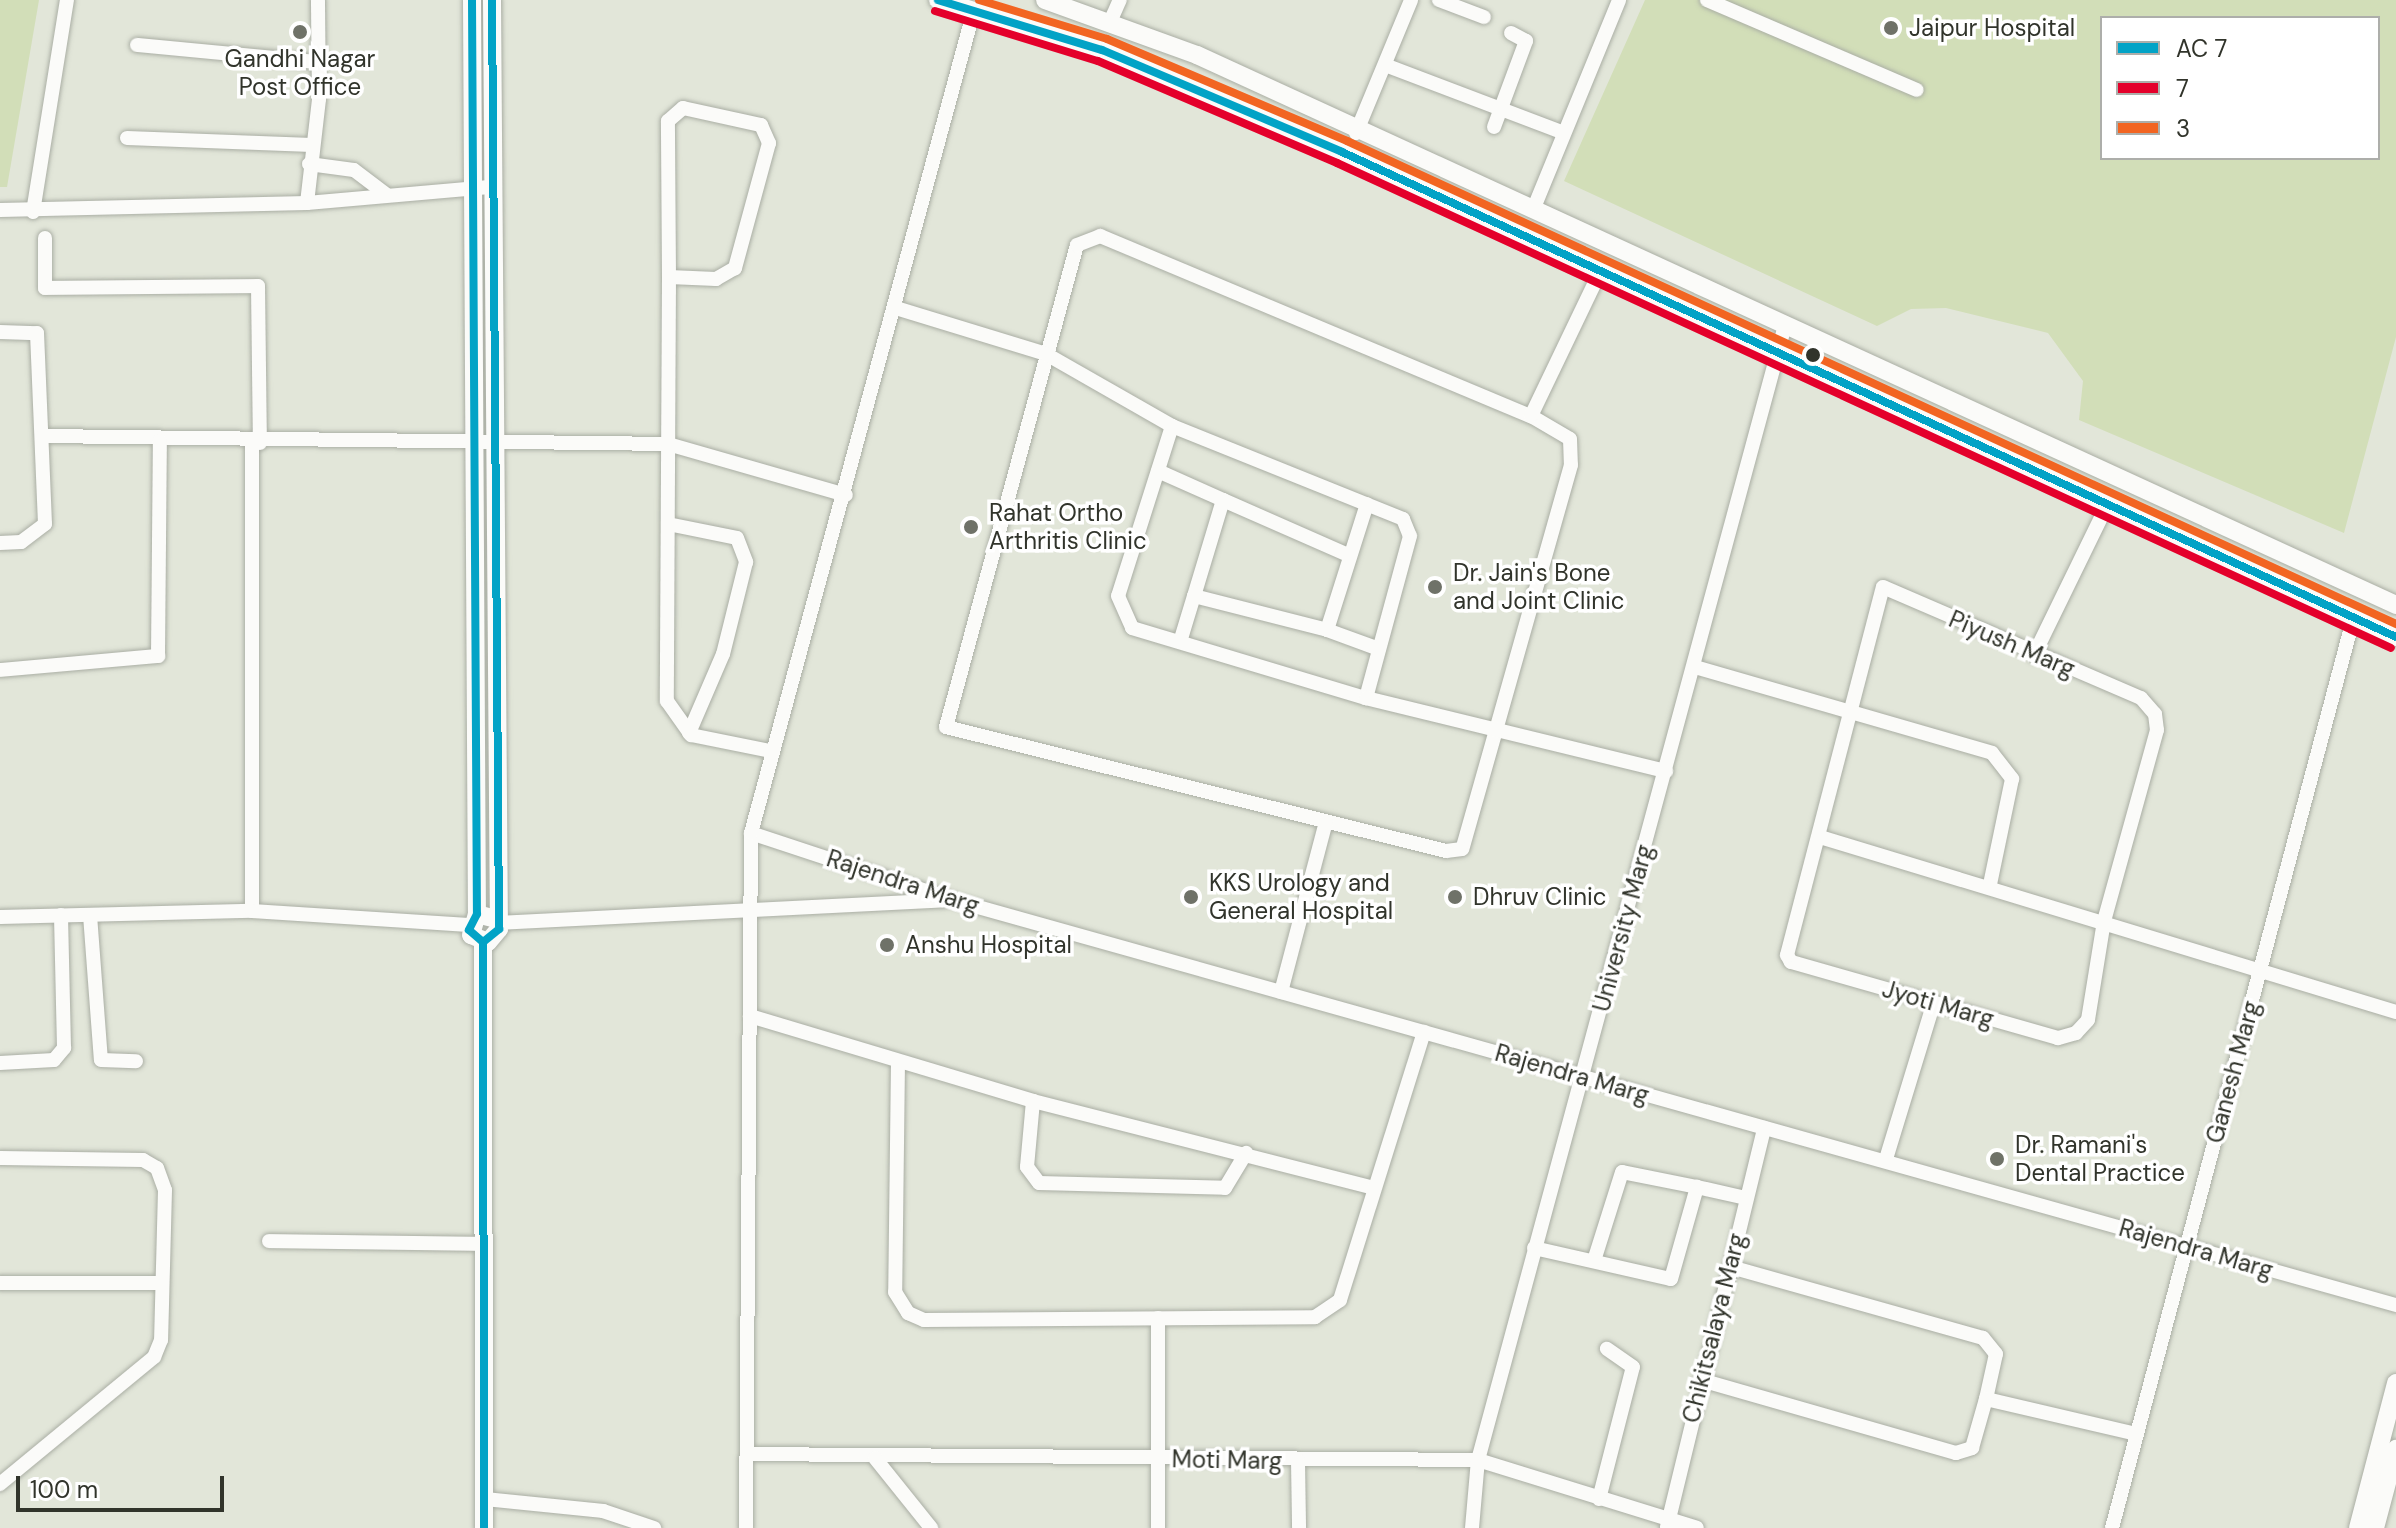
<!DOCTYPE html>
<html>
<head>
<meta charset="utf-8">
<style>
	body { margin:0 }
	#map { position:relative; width:2396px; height:1528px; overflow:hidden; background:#e2e6d9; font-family:"DM Sans",sans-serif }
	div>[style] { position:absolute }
	.green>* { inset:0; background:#d2deb8 }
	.roads { filter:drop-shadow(0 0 2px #aaaea4) drop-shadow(0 0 2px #aaaea4) }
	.minor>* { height:14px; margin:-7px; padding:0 7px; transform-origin:7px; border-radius:7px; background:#fbfbf9 }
	.major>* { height:18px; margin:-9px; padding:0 9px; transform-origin:9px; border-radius:9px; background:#fbfbf9 }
	.bus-1>* { height:8px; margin:-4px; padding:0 4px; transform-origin:4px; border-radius:4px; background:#02a3c6 }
	.bus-2>* { height:8px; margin:-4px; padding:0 4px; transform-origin:4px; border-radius:4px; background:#e4002b }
	.bus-3>* { height:8px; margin:-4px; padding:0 4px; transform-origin:4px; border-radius:4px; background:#f26522 }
	.dots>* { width:22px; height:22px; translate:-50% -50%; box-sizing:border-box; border:4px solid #fff; border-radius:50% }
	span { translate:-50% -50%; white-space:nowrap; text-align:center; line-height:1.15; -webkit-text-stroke:7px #fff; paint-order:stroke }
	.poi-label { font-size:24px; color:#31342b }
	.left { translate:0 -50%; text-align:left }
	.street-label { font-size:24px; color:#31342b }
	.legend { position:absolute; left:2100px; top:16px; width:280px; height:144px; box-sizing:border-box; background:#fff; border:2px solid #adaeaa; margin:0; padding:10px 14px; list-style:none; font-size:24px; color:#31342b }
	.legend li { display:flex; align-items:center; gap:16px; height:40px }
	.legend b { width:40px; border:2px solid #adaeaa }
	.scale { position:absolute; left:16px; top:1476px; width:208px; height:36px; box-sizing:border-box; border:4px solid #31342b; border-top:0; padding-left:10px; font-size:24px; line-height:28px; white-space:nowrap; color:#31342b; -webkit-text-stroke:6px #fff; paint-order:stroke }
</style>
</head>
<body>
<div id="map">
	<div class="green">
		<div style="clip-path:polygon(0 0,39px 0,7px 187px,0 187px)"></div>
		<div style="clip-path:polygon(evenodd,1645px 0,2396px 0,2396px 337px,2344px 533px,2079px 420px,2083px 381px,2048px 333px,1946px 308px,1911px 309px,1877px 326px,1564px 181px,1645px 0,2102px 18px,2378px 18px,2378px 158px,2102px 158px,2102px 18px)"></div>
	</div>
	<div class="roads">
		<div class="minor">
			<div style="left:1439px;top:0;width:48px;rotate:20.7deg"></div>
			<div style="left:1707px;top:0;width:228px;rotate:23.2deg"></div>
			<div style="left:1110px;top:22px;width:24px;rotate:-66deg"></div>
			<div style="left:137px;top:45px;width:181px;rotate:5.4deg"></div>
			<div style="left:1385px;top:65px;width:191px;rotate:20.8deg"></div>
			<div style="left:1494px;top:127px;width:92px;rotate:-69.6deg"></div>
			<div style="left:1526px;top:41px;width:17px;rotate:-152deg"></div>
			<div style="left:1356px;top:133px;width:144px;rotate:-67.5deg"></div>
			<div style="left:127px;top:138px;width:185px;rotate:2.2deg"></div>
			<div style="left:309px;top:164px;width:45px;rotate:7.6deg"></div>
			<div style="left:354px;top:170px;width:41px;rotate:37.1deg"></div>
			<div style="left:307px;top:203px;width:105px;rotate:-83.4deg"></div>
			<div style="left:319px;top:99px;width:99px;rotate:-90.6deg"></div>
			<div style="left:0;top:210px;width:307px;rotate:-1.3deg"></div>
			<div style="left:307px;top:203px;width:183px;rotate:-5deg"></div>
			<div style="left:1533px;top:210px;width:227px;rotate:-67.7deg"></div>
			<div style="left:33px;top:212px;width:215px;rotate:-80.9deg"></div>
			<div style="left:1100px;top:236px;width:467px;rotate:22.7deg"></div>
			<div style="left:1531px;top:416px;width:45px;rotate:30.5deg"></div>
			<div style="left:1570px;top:439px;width:26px;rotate:88deg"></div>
			<div style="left:1571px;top:465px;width:399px;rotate:105.8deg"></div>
			<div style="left:1462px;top:849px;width:16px;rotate:173deg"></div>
			<div style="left:1446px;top:851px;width:515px;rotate:-166.07deg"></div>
			<div style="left:946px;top:727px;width:499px;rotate:-74.8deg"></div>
			<div style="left:1077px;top:245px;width:25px;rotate:-21deg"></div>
			<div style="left:45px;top:238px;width:50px;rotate:90deg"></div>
			<div style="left:45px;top:288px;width:213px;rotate:-0.5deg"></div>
			<div style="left:258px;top:286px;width:157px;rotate:89.3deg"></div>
			<div style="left:669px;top:277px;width:156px;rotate:-90.4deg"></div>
			<div style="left:668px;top:121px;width:20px;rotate:-41deg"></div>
			<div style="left:683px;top:108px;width:80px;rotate:12.3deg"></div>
			<div style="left:761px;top:125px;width:20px;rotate:66deg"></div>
			<div style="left:769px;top:143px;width:130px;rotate:105.2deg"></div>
			<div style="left:735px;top:268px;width:22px;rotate:150deg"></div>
			<div style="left:716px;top:279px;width:47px;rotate:-177.6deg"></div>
			<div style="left:669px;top:277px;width:424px;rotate:90.3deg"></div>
			<div style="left:667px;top:701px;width:42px;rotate:54.8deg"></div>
			<div style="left:691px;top:735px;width:81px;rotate:11.4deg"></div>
			<div style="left:896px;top:308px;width:157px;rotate:17deg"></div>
			<div style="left:1046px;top:354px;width:145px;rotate:29.7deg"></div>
			<div style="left:1172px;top:426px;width:249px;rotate:21.9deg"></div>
			<div style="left:1403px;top:519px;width:18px;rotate:68deg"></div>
			<div style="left:1410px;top:536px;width:168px;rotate:105.2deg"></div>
			<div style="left:0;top:332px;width:37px;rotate:2deg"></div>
			<div style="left:37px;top:333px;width:191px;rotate:87.6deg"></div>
			<div style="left:45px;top:524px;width:30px;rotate:143deg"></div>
			<div style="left:21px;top:542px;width:21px;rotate:177deg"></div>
			<div style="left:1531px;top:416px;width:160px;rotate:-64.4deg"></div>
			<div style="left:1172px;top:426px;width:178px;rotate:107.6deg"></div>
			<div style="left:1118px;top:596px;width:35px;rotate:66deg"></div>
			<div style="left:1132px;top:628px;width:244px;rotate:16.7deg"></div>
			<div style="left:1366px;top:698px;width:309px;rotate:13.7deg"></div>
			<div style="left:43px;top:436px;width:625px;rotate:0.73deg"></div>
			<div style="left:668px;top:444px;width:185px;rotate:16deg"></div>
			<div style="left:252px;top:443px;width:468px;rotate:90deg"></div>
			<div style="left:1158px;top:471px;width:71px;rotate:24deg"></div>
			<div style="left:1223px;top:500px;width:100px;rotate:106.8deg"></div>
			<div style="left:1223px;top:500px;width:137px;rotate:23.7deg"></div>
			<div style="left:668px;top:524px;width:70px;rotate:11.5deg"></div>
			<div style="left:737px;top:538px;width:26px;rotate:69deg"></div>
			<div style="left:746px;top:562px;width:95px;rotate:104deg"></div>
			<div style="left:723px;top:654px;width:86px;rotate:113.3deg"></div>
			<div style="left:1883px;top:587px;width:281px;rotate:23.3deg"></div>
			<div style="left:2141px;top:698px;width:21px;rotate:49deg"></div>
			<div style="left:2155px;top:714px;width:16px;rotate:83deg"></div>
			<div style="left:2157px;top:730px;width:198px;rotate:105.5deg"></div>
			<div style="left:2104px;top:921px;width:100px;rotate:99.2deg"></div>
			<div style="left:2088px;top:1020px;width:18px;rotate:133deg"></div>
			<div style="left:2076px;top:1033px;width:19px;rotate:164deg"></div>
			<div style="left:2058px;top:1038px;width:278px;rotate:-164.1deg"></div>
			<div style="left:1791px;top:962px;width:8px;rotate:-120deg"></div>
			<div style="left:1787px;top:955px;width:380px;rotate:-75.4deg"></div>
			<div style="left:1327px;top:630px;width:55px;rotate:20.1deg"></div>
			<div style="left:1180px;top:642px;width:48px;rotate:-73.1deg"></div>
			<div style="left:1194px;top:596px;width:137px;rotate:14.3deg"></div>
			<div style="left:1327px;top:630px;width:132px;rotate:-72.4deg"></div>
			<div style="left:2034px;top:655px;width:167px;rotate:-64deg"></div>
			<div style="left:1695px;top:667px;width:309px;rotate:16.1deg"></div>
			<div style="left:1992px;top:753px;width:33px;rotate:52deg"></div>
			<div style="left:2012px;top:779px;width:107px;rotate:101.8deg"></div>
			<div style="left:0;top:670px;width:159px;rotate:-5.1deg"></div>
			<div style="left:158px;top:656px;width:215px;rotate:-89.5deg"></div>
			<div style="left:751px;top:833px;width:213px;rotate:18.3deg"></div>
			<div style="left:953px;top:900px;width:1499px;rotate:15.68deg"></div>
			<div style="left:1820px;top:837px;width:602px;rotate:16.9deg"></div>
			<div style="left:90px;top:915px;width:145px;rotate:85.7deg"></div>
			<div style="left:101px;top:1060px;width:35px;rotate:2deg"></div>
			<div style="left:0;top:917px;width:252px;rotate:-1.4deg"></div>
			<div style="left:252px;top:911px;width:217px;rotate:3.7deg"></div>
			<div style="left:498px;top:923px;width:448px;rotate:-2.9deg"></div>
			<div style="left:1281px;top:992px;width:176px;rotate:-75.2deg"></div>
			<div style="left:750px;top:1016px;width:295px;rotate:16.7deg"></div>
			<div style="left:1033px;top:1101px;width:352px;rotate:14.3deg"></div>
			<div style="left:898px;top:1062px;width:230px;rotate:90.7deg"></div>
			<div style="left:895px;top:1292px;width:25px;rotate:58deg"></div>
			<div style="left:908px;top:1313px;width:17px;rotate:24deg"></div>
			<div style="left:924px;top:1320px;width:391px;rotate:-0.4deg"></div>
			<div style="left:1315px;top:1317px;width:30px;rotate:-34deg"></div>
			<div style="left:1340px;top:1300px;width:281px;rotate:-72.6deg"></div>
			<div style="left:0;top:1063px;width:54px;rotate:-3.2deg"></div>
			<div style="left:54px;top:1060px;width:16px;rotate:-50deg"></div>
			<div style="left:64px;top:1048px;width:133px;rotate:-91.3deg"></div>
			<div style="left:1033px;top:1101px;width:66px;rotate:95.2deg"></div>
			<div style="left:1027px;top:1167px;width:20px;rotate:53deg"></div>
			<div style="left:1039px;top:1183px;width:186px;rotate:1.5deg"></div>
			<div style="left:1225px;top:1188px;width:41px;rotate:-59deg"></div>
			<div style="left:0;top:1158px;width:143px;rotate:0.8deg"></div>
			<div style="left:143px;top:1160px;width:16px;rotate:30deg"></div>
			<div style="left:157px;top:1168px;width:23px;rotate:70deg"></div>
			<div style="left:165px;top:1190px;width:150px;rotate:91.5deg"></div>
			<div style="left:161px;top:1340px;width:18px;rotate:112deg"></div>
			<div style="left:154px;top:1357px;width:200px;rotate:140.5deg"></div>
			<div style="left:1886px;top:1159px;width:164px;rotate:-73deg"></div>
			<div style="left:1697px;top:1187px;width:50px;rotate:12.7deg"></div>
			<div style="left:269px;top:1241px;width:215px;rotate:0.8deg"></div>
			<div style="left:1534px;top:1248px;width:140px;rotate:12.8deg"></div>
			<div style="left:1671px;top:1279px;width:96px;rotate:-74.2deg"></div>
			<div style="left:1697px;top:1187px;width:76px;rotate:-168.7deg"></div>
			<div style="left:1622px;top:1172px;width:93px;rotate:107.5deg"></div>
			<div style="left:0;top:1283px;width:162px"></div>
			<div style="left:1701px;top:1380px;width:265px;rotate:16deg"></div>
			<div style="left:1956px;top:1453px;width:17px;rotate:-17deg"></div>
			<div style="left:1972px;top:1448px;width:51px;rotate:-74.1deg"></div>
			<div style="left:1986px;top:1399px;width:46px;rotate:-77.5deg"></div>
			<div style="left:1996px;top:1354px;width:21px;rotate:-129deg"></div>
			<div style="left:1983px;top:1338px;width:262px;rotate:-164.3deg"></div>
			<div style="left:1986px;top:1399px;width:154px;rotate:13.1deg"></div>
			<div style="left:747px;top:1454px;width:731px;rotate:0.47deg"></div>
			<div style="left:1478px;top:1460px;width:229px;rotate:17.2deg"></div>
			<div style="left:875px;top:1458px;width:90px;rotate:51.3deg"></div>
			<div style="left:1298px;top:1461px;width:67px;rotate:89.1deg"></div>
			<div style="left:485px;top:1499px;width:119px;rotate:5.8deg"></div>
			<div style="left:603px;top:1511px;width:54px;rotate:18.4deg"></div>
			<div style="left:1599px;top:1499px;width:136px;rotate:-75.6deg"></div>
			<div style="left:1633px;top:1367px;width:32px;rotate:-145deg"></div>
			<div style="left:1667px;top:1527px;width:411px;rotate:-76.3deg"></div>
			<div style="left:746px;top:1528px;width:695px;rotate:-89.59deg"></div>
			<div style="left:751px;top:833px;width:853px;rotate:-74.84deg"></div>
			<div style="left:1158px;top:1528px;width:210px;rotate:-90deg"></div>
			<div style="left:1472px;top:1528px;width:68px;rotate:-85deg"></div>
			<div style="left:1478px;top:1460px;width:1172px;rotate:-74.86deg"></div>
			<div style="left:2112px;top:1528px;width:944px;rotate:-75.14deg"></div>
		</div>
		<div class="major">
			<div style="left:472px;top:0;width:914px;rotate:89.69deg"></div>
			<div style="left:492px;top:0;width:929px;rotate:89.57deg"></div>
			<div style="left:499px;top:929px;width:17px;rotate:130deg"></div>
			<div style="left:488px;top:942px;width:18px;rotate:-158deg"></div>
			<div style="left:471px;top:935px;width:22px;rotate:-74deg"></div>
			<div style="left:477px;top:914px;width:20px;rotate:15deg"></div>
			<div style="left:938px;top:0;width:171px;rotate:17deg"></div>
			<div style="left:1102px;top:50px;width:261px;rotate:23deg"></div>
			<div style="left:1342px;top:152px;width:1160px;rotate:24.71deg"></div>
			<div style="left:1045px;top:0;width:162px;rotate:19.9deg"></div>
			<div style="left:1197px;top:55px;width:1319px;rotate:24.64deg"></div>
			<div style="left:483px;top:942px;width:586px;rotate:89.9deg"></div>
			<div style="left:2358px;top:1528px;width:150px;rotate:-75.3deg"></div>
			<div style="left:2375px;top:1528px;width:82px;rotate:-75.1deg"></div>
		</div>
	</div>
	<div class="bus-1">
		<div style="left:472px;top:0;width:914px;rotate:89.69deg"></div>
		<div style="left:477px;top:914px;width:18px;rotate:117deg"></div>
		<div style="left:469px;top:930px;width:18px;rotate:41deg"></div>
		<div style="left:483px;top:942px;width:21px;rotate:-39deg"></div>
		<div style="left:499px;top:929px;width:929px;rotate:-90.43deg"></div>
		<div style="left:938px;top:0;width:171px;rotate:17deg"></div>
		<div style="left:1102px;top:50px;width:261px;rotate:23deg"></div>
		<div style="left:1342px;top:152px;width:1160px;rotate:24.71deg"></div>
		<div style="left:483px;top:942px;width:586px;rotate:89.9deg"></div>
	</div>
	<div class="bus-2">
		<div style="left:935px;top:11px;width:170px;rotate:17.1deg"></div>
		<div style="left:1098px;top:61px;width:260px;rotate:23.1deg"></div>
		<div style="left:1337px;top:163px;width:1160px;rotate:24.71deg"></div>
	</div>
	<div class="bus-3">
		<div style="left:979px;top:0;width:134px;rotate:16.9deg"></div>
		<div style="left:1107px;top:39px;width:261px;rotate:23deg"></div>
		<div style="left:1347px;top:141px;width:1155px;rotate:24.72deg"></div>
	</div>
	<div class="dots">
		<div style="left:1891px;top:28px;background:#6f7268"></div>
		<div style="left:300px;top:32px;background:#6f7268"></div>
		<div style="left:1813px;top:355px;background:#31342b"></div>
		<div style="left:971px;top:527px;background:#6f7268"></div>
		<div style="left:1435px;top:587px;background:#6f7268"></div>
		<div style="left:1191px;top:897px;background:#6f7268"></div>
		<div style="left:1455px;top:897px;background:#6f7268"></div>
		<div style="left:887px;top:945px;background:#6f7268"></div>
		<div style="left:1997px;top:1159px;background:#6f7268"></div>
	</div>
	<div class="poi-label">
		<span class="left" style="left:1909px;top:28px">Jaipur Hospital</span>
		<span style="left:300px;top:73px">Gandhi Nagar<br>Post Office</span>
		<span class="left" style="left:989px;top:527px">Rahat Ortho<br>Arthritis Clinic</span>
		<span class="left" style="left:1453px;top:587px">Dr. Jain's Bone<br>and Joint Clinic</span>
		<span class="left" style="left:1209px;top:897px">KKS Urology and<br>General Hospital</span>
		<span class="left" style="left:1473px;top:897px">Dhruv Clinic</span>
		<span class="left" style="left:905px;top:945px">Anshu Hospital</span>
		<span class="left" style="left:2015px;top:1159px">Dr. Ramani's<br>Dental Practice</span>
	</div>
	<div class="street-label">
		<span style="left:2012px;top:644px;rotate:23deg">Piyush Marg</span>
		<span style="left:903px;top:882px;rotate:18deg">Rajendra Marg</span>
		<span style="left:1623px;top:928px;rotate:-75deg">University Marg</span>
		<span style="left:1938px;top:1004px;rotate:16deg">Jyoti Marg</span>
		<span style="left:2233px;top:1072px;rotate:-75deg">Ganesh Marg</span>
		<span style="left:1572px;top:1074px;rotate:16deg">Rajendra Marg</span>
		<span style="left:2196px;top:1249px;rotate:16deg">Rajendra Marg</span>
		<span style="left:1714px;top:1328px;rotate:-76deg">Chikitsalaya Marg</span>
		<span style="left:1227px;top:1460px;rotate:1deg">Moti Marg</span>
	</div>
	<ul class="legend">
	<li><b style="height:10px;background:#02a3c6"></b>AC 7</li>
	<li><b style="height:10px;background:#e4002b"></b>7</li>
	<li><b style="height:10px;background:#f26522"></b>3</li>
	</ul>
	<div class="scale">100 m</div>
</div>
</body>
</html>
